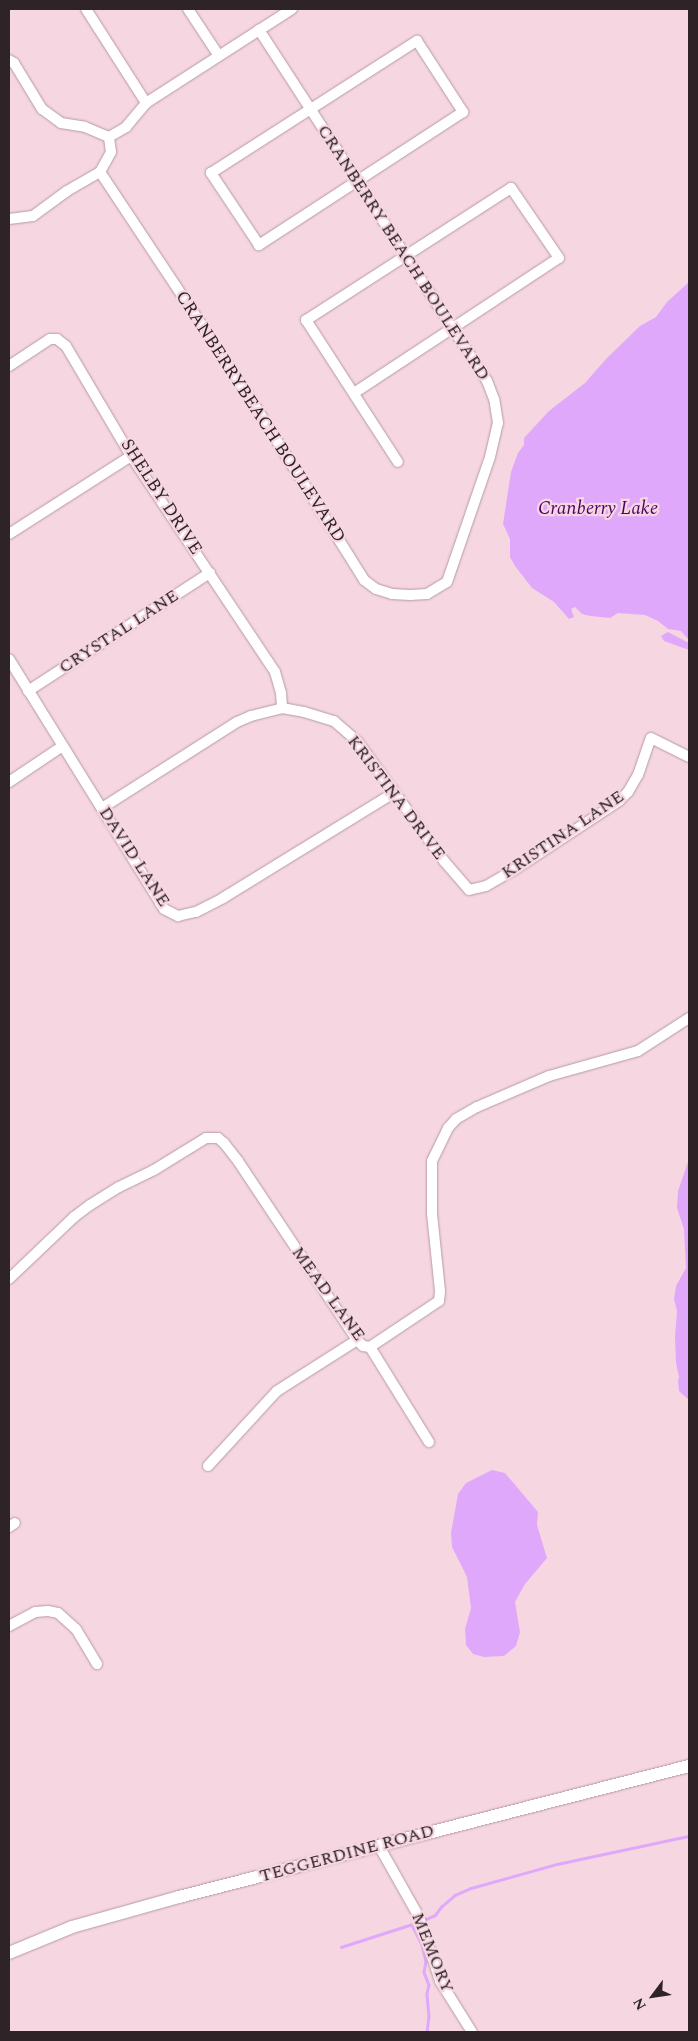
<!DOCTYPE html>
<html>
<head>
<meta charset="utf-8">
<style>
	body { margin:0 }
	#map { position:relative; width:698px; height:2041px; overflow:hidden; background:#f6d7e1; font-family:Spectral,serif }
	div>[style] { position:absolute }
	.water>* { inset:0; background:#e0a8fa }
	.stream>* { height:2.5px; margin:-1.25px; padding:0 1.25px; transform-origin:1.25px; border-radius:1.25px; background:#e0a8fa }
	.roads { filter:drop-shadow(0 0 1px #b69aa2) drop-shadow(0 0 1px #b69aa2) }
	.minor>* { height:10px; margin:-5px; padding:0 5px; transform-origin:5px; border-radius:5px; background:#fff }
	.tertiary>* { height:12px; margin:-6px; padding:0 6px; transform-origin:6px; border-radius:6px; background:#fff }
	span { translate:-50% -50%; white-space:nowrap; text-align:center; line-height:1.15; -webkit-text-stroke:4.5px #f6d7e1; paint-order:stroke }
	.street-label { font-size:18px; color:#2e2327 }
	.water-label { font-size:19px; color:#4d0067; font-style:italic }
	.frame { position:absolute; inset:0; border:10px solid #2e2327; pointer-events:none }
	.north { position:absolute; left:628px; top:1971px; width:50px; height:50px; -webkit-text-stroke:4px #f6d7e1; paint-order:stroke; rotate:239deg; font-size:14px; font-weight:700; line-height:20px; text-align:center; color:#2e2327 }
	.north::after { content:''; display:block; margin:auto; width:18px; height:22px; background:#2e2327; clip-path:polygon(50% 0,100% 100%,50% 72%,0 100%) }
</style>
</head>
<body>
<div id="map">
	<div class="water">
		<div style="clip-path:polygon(689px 282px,689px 640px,681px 631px,668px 629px,658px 621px,645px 615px,618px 613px,610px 618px,590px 616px,582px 614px,575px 607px,571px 609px,574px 617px,569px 619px,554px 602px,532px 588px,515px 566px,510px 557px,510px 539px,503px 524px,511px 472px,518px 453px,524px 445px,524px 438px,549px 411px,585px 383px,606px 359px,640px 326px,656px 317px,667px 302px)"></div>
		<div style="clip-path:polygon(668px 632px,689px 643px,689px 650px,664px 641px,661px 636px)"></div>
		<div style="clip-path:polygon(689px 1159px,689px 1400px,679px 1391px,678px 1381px,679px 1377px,676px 1363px,675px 1337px,677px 1311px,674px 1299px,676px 1286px,686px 1268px,684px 1229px,677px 1208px,678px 1191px)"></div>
		<div style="clip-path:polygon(492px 1470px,505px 1473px,538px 1512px,537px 1525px,547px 1558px,525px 1584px,515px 1602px,520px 1632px,516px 1646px,504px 1656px,484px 1657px,473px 1654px,466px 1645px,465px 1629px,471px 1608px,467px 1577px,452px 1547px,451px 1533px,458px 1494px,466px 1483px)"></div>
	</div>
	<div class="stream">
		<div style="left:424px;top:1920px;width:12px;rotate:-24deg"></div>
		<div style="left:435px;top:1915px;width:10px;rotate:-53deg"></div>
		<div style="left:441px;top:1907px;width:18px;rotate:-41deg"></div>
		<div style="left:455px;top:1895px;width:17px;rotate:-24deg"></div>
		<div style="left:471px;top:1888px;width:89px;rotate:-15.6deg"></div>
		<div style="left:557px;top:1864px;width:135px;rotate:-12deg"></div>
		<div style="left:412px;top:1925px;width:22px;rotate:63deg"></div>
		<div style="left:422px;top:1945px;width:16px;rotate:76deg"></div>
		<div style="left:426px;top:1961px;width:11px;rotate:100deg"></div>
		<div style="left:424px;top:1972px;width:14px;rotate:69deg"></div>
		<div style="left:429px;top:1985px;width:9px;rotate:103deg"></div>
		<div style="left:427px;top:1994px;width:22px;rotate:85deg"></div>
		<div style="left:429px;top:2016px;width:16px;rotate:97deg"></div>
		<div style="left:341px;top:1947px;width:82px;rotate:-17.8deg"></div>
	</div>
	<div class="roads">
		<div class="minor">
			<div style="left:86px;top:9px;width:112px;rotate:57.4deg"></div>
			<div style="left:188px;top:9px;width:56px;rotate:56.6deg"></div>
			<div style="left:417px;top:41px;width:85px;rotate:57.1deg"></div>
			<div style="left:463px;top:112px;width:244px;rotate:146.9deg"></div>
			<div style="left:259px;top:245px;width:87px;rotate:-123.7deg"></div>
			<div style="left:211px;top:173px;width:245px;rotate:-32.7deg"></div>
			<div style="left:9px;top:60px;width:6px;rotate:31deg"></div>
			<div style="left:14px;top:63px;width:54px;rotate:58.7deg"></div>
			<div style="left:42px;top:109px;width:24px;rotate:36deg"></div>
			<div style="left:61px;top:123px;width:24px;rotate:9deg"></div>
			<div style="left:85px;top:127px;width:26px;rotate:23deg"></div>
			<div style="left:109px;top:137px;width:20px;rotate:-30deg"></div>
			<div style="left:126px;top:127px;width:31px;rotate:-50deg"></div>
			<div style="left:146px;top:103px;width:174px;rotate:-32.8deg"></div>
			<div style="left:100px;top:172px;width:271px;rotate:56.4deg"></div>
			<div style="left:250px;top:398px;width:215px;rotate:57.9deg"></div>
			<div style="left:364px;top:580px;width:15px;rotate:37deg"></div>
			<div style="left:376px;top:589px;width:17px;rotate:17deg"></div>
			<div style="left:392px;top:594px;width:18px;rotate:3deg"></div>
			<div style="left:410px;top:595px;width:17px;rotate:-3deg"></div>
			<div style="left:427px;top:594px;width:23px;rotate:-31deg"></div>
			<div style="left:447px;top:582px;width:132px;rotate:-71deg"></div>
			<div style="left:490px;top:457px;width:35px;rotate:-77deg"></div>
			<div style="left:498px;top:423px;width:24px;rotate:-99deg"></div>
			<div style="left:494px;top:399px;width:19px;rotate:-111deg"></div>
			<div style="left:487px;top:381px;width:419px;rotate:-123deg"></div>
			<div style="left:9px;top:219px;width:24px;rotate:-7deg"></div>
			<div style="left:33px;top:216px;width:42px;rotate:-36.3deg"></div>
			<div style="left:67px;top:191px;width:38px;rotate:-30deg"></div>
			<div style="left:100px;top:172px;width:23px;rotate:-61deg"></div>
			<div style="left:111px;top:152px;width:15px;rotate:-98deg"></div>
			<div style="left:9px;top:366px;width:49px;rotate:-33.4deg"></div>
			<div style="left:50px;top:339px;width:7px"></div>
			<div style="left:57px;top:339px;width:11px;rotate:38deg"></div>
			<div style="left:66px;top:346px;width:128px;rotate:59.4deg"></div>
			<div style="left:131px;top:456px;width:260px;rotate:56.3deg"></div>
			<div style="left:275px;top:672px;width:22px;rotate:74deg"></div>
			<div style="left:281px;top:693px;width:15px;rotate:86deg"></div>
			<div style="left:354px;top:393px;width:245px;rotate:-33.4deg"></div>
			<div style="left:559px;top:258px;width:85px;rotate:-124.4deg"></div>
			<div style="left:511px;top:188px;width:244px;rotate:147.2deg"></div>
			<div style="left:306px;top:320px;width:169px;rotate:57.1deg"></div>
			<div style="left:9px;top:534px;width:145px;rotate:-32.6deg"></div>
			<div style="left:9px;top:659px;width:287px;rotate:58.2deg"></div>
			<div style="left:160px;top:903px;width:7px;rotate:56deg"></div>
			<div style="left:164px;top:909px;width:16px;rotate:27deg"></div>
			<div style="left:178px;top:916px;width:18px;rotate:-13deg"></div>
			<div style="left:196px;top:912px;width:30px;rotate:-27deg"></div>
			<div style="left:223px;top:898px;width:201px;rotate:-31.6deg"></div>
			<div style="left:28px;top:691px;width:217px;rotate:-33deg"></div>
			<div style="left:9px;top:782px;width:63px;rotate:-33.9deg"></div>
			<div style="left:102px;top:808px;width:160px;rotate:-32.5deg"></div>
			<div style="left:237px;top:722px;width:15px;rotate:-23deg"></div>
			<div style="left:251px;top:716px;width:32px;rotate:-14deg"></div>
			<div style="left:282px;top:708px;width:22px;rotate:10deg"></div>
			<div style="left:304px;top:712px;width:31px;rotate:17deg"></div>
			<div style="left:334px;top:721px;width:32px;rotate:41deg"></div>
			<div style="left:358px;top:742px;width:147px;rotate:54.1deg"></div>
			<div style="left:444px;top:861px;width:38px;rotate:49deg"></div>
			<div style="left:469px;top:890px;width:17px;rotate:-13deg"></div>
			<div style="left:486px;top:886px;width:32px;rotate:-30deg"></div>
			<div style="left:514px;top:870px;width:126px;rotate:-33.3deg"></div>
			<div style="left:619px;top:801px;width:13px;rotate:-45deg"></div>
			<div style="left:628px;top:792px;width:20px;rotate:-60deg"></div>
			<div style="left:638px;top:775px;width:39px;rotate:-71deg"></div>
			<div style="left:651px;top:738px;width:42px;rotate:26.6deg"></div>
			<div style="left:9px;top:1279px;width:90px;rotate:-43.6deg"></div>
			<div style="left:74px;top:1217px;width:20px;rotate:-37deg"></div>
			<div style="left:90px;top:1205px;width:34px;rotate:-32deg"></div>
			<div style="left:119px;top:1187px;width:39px;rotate:-26deg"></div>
			<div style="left:154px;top:1170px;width:61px;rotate:-31.6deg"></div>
			<div style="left:206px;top:1138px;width:12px"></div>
			<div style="left:218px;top:1138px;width:8px;rotate:40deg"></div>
			<div style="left:224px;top:1143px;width:23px;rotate:52deg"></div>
			<div style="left:238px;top:1161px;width:215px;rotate:56.4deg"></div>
			<div style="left:357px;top:1340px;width:8px;rotate:45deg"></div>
			<div style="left:363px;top:1346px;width:7px;rotate:8deg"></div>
			<div style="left:370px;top:1347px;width:83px;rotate:-33.7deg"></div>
			<div style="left:439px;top:1301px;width:10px;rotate:-84deg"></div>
			<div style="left:440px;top:1291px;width:78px;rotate:-95.9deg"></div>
			<div style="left:432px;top:1213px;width:52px;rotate:-90deg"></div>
			<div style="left:432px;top:1161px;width:37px;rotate:-64deg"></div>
			<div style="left:448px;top:1128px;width:12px;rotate:-48deg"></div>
			<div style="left:456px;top:1119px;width:24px;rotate:-30deg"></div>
			<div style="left:477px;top:1107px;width:78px;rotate:-23.3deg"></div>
			<div style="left:549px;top:1076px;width:92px;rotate:-15.7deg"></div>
			<div style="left:638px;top:1051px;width:61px;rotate:-32.9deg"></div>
			<div style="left:370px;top:1347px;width:112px;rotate:58.2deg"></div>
			<div style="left:208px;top:1466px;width:102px;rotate:-47.4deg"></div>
			<div style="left:277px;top:1391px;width:95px;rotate:-32.5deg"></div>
			<div style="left:9px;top:1527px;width:7px;rotate:-34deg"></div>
			<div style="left:9px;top:1626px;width:30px;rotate:-28deg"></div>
			<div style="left:35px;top:1612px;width:13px;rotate:-4deg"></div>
			<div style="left:48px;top:1611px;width:10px;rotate:11deg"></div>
			<div style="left:58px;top:1613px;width:24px;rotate:42deg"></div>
			<div style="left:76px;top:1629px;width:41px;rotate:59deg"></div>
			<div style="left:379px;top:1846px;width:81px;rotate:60.6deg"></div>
			<div style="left:419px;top:1917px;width:67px;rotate:71.8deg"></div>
			<div style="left:440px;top:1981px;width:60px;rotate:57.9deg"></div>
		</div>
		<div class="tertiary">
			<div style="left:9px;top:1953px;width:68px;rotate:-22.4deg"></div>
			<div style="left:72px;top:1927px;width:111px;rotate:-15.7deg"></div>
			<div style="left:179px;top:1897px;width:527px;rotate:-14.41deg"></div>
		</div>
	</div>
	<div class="street-label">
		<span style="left:403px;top:253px;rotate:57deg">CRANBERRY BEACH BOULEVARD</span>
		<span style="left:260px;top:417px;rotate:57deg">CRANBERRYBEACH BOULEVARD</span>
		<span style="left:161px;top:497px;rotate:57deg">SHELBY DRIVE</span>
		<span style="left:119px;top:632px;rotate:-33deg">CRYSTAL LANE</span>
		<span style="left:396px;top:798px;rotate:53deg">KRISTINA DRIVE</span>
		<span style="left:563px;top:835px;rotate:-34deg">KRISTINA LANE</span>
		<span style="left:134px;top:857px;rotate:57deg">DAVID LANE</span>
		<span style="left:328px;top:1294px;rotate:54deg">MEAD LANE</span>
		<span style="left:347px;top:1854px;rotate:-15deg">TEGGERDINE ROAD</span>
		<span style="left:432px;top:1953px;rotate:68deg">MEMORY</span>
	</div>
	<div class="water-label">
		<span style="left:598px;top:509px">Cranberry Lake</span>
	</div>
	<div class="frame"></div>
	<div class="north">N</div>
</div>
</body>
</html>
